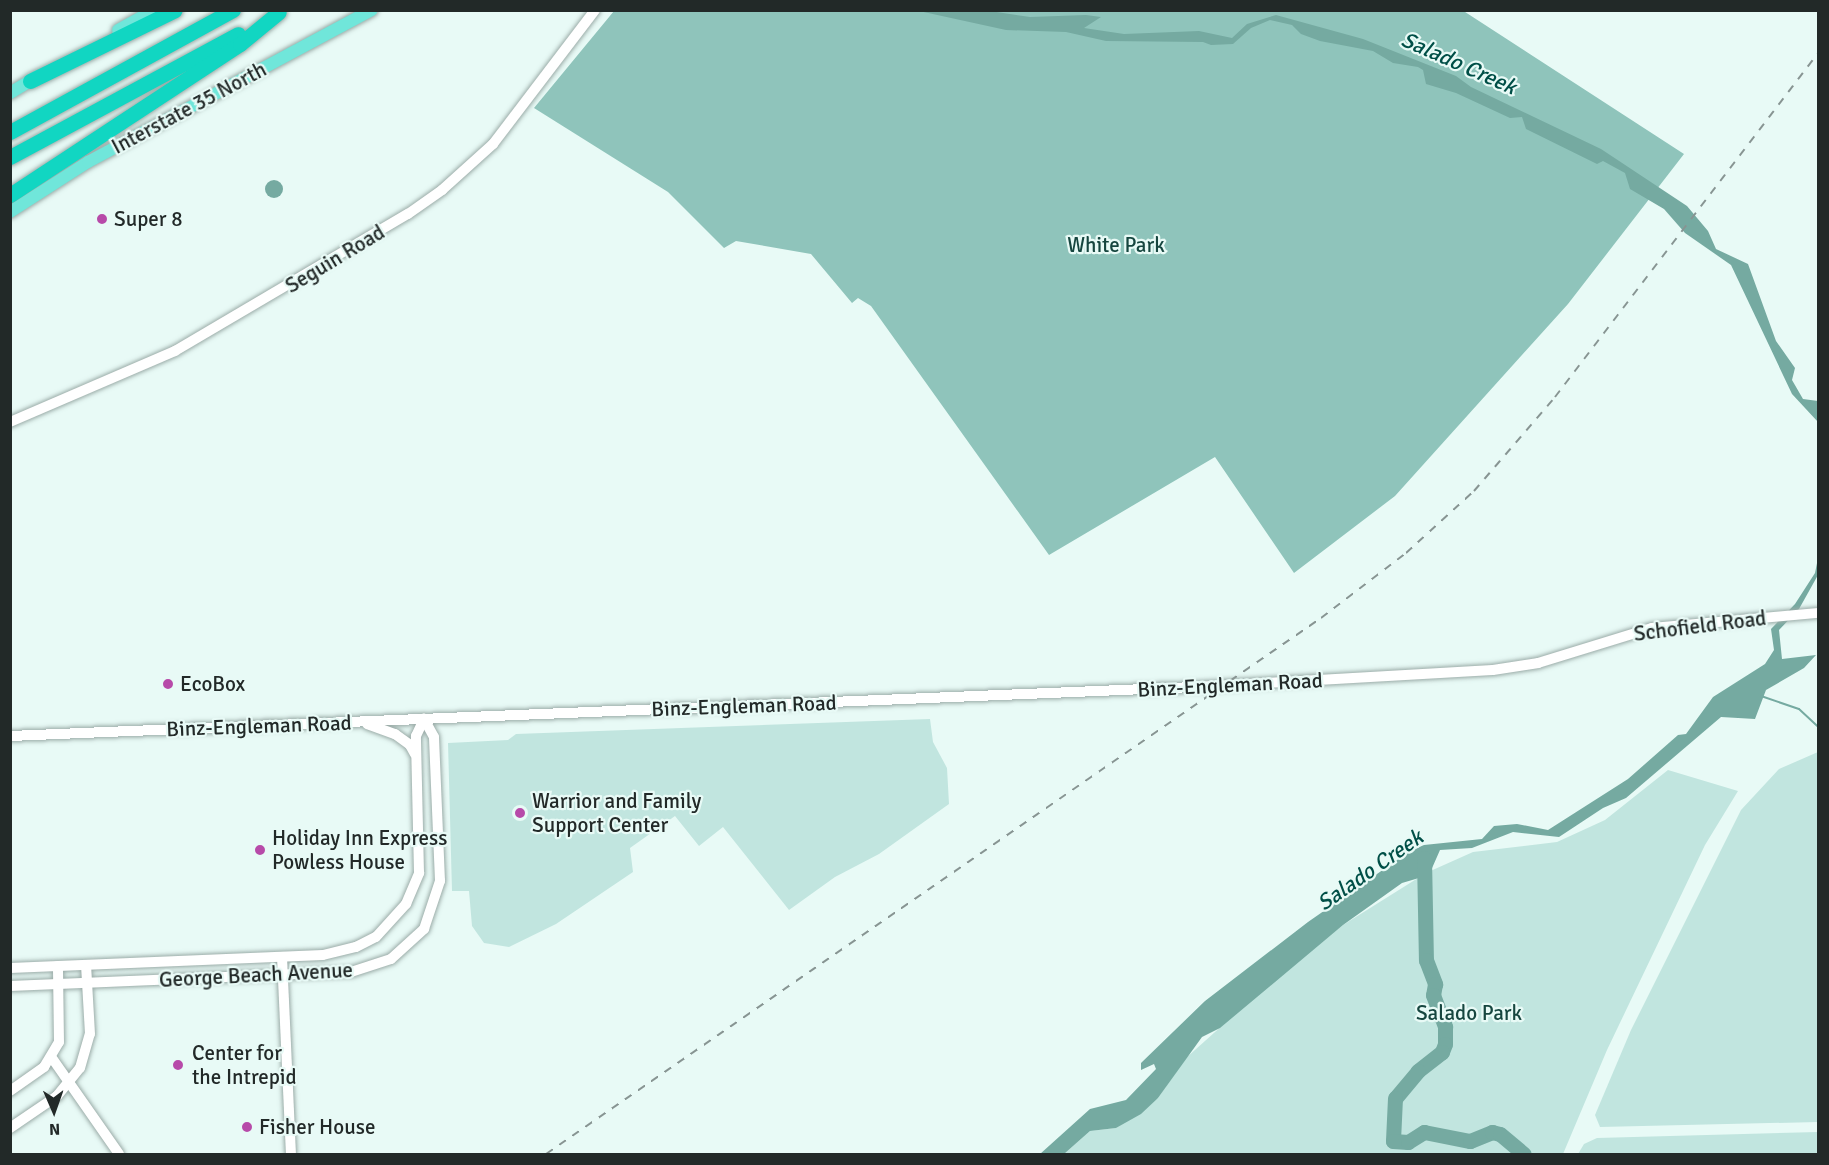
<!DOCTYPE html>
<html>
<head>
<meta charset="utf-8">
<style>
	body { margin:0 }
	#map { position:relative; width:1829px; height:1165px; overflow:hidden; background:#e8faf6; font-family:Signika,sans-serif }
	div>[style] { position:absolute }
	.green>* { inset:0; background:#c1e5df }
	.forest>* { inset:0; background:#8fc4bb }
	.water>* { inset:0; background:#75aaa1 }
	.round { border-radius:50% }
	.stream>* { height:2px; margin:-1px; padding:0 1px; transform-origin:1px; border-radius:1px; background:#75aaa1 }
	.river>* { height:15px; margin:-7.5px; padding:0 7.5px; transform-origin:7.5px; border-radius:7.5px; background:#75aaa1 }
	.roads { filter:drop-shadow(0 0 2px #9baca8) drop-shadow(0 0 2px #9baca8) }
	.minor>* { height:10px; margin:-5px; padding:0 5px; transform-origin:5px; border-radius:5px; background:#fff }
	.major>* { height:12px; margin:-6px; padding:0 6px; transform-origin:6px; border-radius:6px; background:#70e6da }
	.highway>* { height:15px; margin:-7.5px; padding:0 7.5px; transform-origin:7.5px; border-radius:7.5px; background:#11d6c2 }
	.rail>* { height:2px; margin-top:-1px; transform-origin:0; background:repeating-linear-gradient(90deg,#879492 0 8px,transparent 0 16px) }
	.dots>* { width:16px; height:16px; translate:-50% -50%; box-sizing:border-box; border:3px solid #e8faf6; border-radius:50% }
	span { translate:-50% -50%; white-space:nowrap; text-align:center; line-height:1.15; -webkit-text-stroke:4.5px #e8faf6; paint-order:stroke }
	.street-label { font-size:21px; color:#222928 }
	.poi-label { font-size:21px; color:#222928 }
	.left { translate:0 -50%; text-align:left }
	.park-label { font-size:21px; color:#16463f }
	.water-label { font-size:22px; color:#004f47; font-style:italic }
	.frame { position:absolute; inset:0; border:12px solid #222928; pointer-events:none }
	.north { position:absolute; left:24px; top:1081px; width:60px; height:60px; -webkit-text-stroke:4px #e8faf6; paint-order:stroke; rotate:178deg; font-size:16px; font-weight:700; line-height:24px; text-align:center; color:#222928 }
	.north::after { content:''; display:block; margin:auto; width:21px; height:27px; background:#222928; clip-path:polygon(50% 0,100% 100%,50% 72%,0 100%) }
</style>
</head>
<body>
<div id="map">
	<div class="green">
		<div style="clip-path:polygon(930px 719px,933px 742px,947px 768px,949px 804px,879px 854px,835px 877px,789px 910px,723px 827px,699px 846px,675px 816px,630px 848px,633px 872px,556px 924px,509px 947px,484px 943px,472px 926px,469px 891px,452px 891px,448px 743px,508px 740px,516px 734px)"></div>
		<div style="clip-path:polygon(1818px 752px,1818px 1122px,1600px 1127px,1595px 1115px,1631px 1030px,1741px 810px,1779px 769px)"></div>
		<div style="clip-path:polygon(1668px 770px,1738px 791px,1705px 845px,1607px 1050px,1563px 1154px,1064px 1154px,1090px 1131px,1116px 1128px,1158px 1098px,1186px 1058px,1263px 989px,1343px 925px,1426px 873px,1473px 852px,1557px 842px,1605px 820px)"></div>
		<div style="clip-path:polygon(1818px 1132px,1818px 1154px,1578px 1154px,1584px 1144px,1597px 1138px)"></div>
	</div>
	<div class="forest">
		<div style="clip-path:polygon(1462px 10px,1684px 154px,1568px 304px,1395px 496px,1294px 573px,1215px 457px,1049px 555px,871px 306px,858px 298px,852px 303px,811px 254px,736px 241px,724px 248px,668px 192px,534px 108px,614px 11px)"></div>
	</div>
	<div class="water">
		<div style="clip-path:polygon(919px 11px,990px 11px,1030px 17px,1086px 15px,1101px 17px,1084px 28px,1124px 34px,1199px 31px,1232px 38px,1247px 24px,1276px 15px,1363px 39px,1456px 76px,1471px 87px,1601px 149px,1687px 206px,1708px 231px,1716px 249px,1748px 264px,1776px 341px,1795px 368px,1792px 380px,1803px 399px,1818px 401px,1818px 422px,1792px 394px,1731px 265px,1685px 233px,1664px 209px,1630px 189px,1625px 173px,1603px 161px,1597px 164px,1526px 129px,1522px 117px,1510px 118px,1456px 93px,1426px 84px,1423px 70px,1418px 67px,1393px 63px,1373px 51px,1320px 41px,1301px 34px,1292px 25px,1270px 20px,1251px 28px,1233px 44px,1211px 45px,1203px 42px,1106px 41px,1066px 32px,1006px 30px)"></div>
		<div class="round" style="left:265px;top:180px;width:18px;height:18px"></div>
		<div style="clip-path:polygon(1818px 558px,1818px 575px,1799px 609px,1779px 630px,1782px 659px,1816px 655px,1804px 668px,1766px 690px,1755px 719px,1721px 717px,1626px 798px,1603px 808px,1559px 837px,1513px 832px,1472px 848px,1440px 850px,1429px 875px,1402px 883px,1343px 925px,1220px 1028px,1202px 1037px,1158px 1098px,1141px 1114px,1116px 1128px,1090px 1131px,1064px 1154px,1040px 1154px,1090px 1109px,1126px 1100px,1156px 1069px,1154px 1064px,1141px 1070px,1141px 1063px,1205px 1001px,1308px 922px,1410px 851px,1424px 845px,1482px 839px,1494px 826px,1517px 824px,1548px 830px,1628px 779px,1678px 735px,1686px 734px,1713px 697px,1765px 664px,1774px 650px,1771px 629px,1795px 604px,1815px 573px)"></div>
	</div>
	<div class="stream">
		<div style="left:1761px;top:696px;width:40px;rotate:18.9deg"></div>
		<div style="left:1799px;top:709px;width:25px;rotate:43deg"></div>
	</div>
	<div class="river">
		<div style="left:1424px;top:858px;width:102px;rotate:88.9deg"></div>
		<div style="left:1426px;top:960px;width:26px;rotate:69deg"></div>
		<div style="left:1435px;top:984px;width:11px;rotate:100deg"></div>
		<div style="left:1433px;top:995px;width:34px;rotate:69deg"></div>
		<div style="left:1445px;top:1027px;width:17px;rotate:90deg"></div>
		<div style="left:1445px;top:1044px;width:9px;rotate:111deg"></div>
		<div style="left:1442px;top:1052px;width:31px;rotate:142deg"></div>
		<div style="left:1418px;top:1071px;width:35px;rotate:130deg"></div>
		<div style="left:1395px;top:1098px;width:43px;rotate:92.7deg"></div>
		<div style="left:1393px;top:1141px;width:15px;rotate:4deg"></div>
		<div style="left:1408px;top:1142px;width:19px;rotate:-32deg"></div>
		<div style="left:1424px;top:1132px;width:47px;rotate:11.1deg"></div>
		<div style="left:1470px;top:1141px;width:24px;rotate:-22deg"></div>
		<div style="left:1492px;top:1132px;width:8px;rotate:14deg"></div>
		<div style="left:1500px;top:1134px;width:31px;rotate:40deg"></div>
	</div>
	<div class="roads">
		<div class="minor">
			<div style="left:10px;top:422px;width:180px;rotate:-23.3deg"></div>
			<div style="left:175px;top:351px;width:270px;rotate:-30.5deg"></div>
			<div style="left:408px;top:214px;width:42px;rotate:-35.2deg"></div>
			<div style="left:442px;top:190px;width:69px;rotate:-42deg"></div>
			<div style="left:493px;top:144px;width:168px;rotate:-52.7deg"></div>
			<div style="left:367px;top:724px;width:30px;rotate:20deg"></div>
			<div style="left:395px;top:734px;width:19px;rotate:36deg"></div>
			<div style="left:410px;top:745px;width:10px;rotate:61deg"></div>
			<div style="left:10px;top:736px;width:1187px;rotate:-2.37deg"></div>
			<div style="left:1196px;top:687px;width:297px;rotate:-3.3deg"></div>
			<div style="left:1493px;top:670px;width:46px;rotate:-8.8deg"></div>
			<div style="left:1538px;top:663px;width:119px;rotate:-17.1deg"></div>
			<div style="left:1652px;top:628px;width:167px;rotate:-5.2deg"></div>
			<div style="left:282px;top:957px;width:197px;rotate:87.4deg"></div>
			<div style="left:10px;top:968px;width:313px;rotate:-2.4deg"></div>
			<div style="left:323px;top:955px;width:34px;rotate:-14deg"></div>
			<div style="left:356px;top:947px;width:22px;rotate:-27deg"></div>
			<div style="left:376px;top:937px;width:45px;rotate:-47.7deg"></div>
			<div style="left:406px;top:904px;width:34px;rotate:-67deg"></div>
			<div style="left:419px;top:873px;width:137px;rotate:-91.3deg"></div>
			<div style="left:416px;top:736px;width:19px;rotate:-65deg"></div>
			<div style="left:10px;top:986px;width:341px;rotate:-2.4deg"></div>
			<div style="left:351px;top:972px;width:42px;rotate:-18deg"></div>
			<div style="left:391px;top:959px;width:45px;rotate:-42.3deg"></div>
			<div style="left:424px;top:929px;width:51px;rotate:-71.6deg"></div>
			<div style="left:440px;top:881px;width:144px;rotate:-92.4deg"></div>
			<div style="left:434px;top:737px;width:21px;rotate:-119deg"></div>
			<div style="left:52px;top:1058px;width:117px;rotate:55.1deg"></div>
			<div style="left:10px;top:1091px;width:42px;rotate:-35.2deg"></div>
			<div style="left:44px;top:1067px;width:29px;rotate:-59deg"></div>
			<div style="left:59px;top:1042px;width:76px;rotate:-90.8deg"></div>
			<div style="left:10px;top:1128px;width:57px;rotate:-34.2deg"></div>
			<div style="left:57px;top:1096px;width:36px;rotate:-51deg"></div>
			<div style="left:80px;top:1068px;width:35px;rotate:-74deg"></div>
			<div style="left:90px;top:1034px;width:69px;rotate:-93.3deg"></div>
		</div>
		<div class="major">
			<div style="left:118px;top:30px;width:41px;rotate:-29.1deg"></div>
			<div style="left:10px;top:93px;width:33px;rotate:-31deg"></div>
			<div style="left:10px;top:212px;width:93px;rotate:-32.7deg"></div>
			<div style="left:88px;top:162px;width:322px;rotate:-28.2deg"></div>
		</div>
		<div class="highway">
			<div style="left:30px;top:81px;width:161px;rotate:-26.1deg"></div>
			<div style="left:10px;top:132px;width:254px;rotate:-28.7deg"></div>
			<div style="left:10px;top:157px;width:259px;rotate:-28.3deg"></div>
			<div style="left:10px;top:195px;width:275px;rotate:-33.3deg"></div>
			<div style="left:240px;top:44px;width:50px;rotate:-39.4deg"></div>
		</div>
	</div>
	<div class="rail">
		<div style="left:546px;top:1154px;width:942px;rotate:-34.67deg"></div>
		<div style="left:1321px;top:618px;width:107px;rotate:-37.4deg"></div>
		<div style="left:1406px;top:553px;width:92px;rotate:-42.4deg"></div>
		<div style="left:1474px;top:491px;width:124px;rotate:-49.2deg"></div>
		<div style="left:1555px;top:397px;width:433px;rotate:-52.6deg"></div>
	</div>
	<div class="dots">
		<div style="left:102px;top:219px;background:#b74aa9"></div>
		<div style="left:168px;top:684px;background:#b74aa9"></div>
		<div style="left:520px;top:813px;background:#b74aa9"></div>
		<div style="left:260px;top:850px;background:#b74aa9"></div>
		<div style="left:178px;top:1065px;background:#b74aa9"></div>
		<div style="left:247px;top:1127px;background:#b74aa9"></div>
	</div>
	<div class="street-label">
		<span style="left:189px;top:108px;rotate:-28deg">Interstate 35 North</span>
		<span style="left:335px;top:259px;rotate:-31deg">Seguin Road</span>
		<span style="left:1700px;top:626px;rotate:-7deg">Schofield Road</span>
		<span style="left:1230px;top:685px;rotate:-3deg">Binz-Engleman Road</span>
		<span style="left:744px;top:706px;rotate:-2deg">Binz-Engleman Road</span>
		<span style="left:259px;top:726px;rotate:-2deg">Binz-Engleman Road</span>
		<span style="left:256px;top:975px;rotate:-3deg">George Beach Avenue</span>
	</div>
	<div class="poi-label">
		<span class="left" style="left:114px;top:219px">Super 8</span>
		<span class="left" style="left:180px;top:684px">EcoBox</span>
		<span class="left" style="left:532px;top:813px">Warrior and Family<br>Support Center</span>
		<span class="left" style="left:272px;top:850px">Holiday Inn Express<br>Powless House</span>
		<span class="left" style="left:192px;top:1065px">Center for<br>the Intrepid</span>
		<span class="left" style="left:259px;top:1127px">Fisher House</span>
	</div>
	<div class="park-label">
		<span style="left:1116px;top:245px">White Park</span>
		<span style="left:1469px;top:1013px">Salado Park</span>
	</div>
	<div class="water-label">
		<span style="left:1459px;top:63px;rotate:24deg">Salado Creek</span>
		<span style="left:1370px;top:870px;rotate:-35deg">Salado Creek</span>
	</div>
	<div class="frame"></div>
	<div class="north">N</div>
</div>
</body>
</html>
